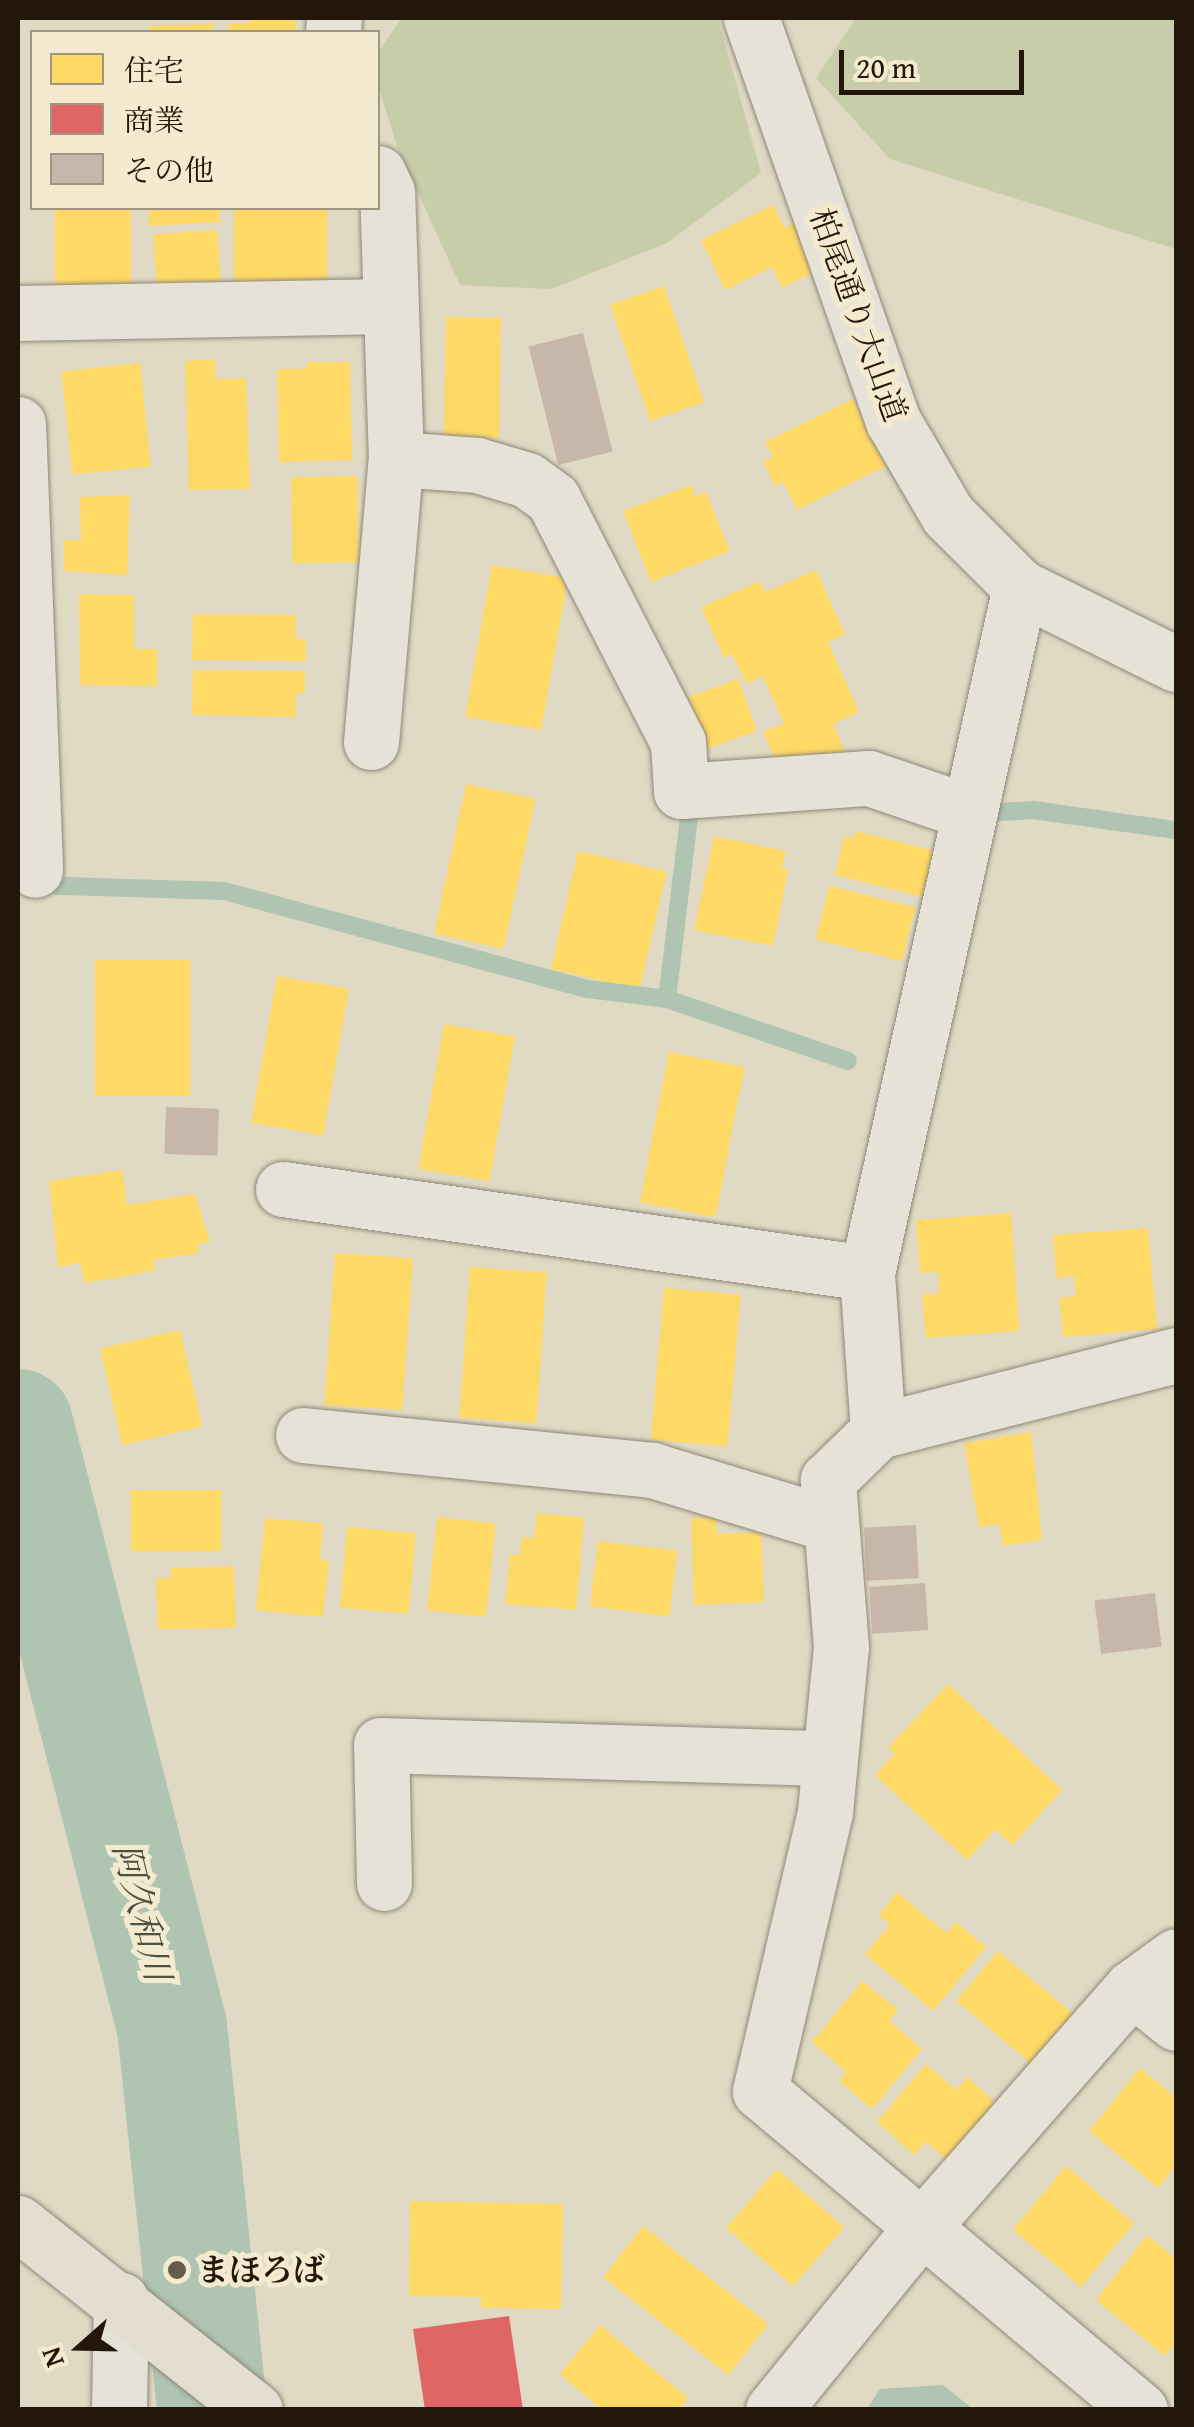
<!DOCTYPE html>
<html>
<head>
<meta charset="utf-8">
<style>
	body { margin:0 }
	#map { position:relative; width:1194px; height:2427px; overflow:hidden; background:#e0d9c3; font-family:"Gentium Book Plus","Noto Serif JP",serif }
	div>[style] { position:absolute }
	.green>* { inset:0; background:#c7cda8 }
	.water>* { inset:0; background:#afc5b2 }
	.homes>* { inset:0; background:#ffd966; transform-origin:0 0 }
	.shops>* { inset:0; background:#e06666 }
	.stream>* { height:18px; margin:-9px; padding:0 9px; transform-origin:9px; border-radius:9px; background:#afc5b2 }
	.river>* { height:110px; margin:-55px; padding:0 55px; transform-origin:55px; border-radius:55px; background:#afc5b2 }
	.building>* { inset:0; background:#c7b6aa; transform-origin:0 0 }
	.roads { filter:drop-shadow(0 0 2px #8e887a) drop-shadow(0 0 2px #8e887a) }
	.minor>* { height:55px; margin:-27.5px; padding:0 27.5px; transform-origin:27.5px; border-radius:27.5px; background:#e7e2d7 }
	.major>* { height:55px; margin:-27.5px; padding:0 27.5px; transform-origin:27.5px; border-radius:27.5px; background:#e3ded1 }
	.dots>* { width:28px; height:28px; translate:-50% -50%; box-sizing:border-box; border:5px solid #f3ead0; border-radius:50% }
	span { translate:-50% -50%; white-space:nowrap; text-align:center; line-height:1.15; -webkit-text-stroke:10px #f3ead0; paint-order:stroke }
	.street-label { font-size:32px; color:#22170a }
	.poi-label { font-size:32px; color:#22170a; font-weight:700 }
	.left { translate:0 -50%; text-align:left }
	.water-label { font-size:35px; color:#4c5142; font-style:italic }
	.frame { position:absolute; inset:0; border:20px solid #22170a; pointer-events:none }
	.legend { position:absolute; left:30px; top:30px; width:350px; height:180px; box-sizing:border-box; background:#f3ead0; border:2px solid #9f9681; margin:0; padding:12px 18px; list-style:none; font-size:30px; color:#22170a }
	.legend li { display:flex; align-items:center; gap:20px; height:50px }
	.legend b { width:50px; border:2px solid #9f9681 }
	.north { position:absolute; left:30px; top:2297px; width:100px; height:100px; -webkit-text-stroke:8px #f3ead0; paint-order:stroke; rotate:250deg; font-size:28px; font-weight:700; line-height:40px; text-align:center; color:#22170a }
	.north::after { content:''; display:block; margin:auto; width:35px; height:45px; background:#22170a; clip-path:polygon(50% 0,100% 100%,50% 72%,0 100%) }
	.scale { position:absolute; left:839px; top:50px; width:185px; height:45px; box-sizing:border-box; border:5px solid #22170a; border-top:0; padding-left:12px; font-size:30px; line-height:35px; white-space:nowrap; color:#22170a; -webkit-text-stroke:8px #f3ead0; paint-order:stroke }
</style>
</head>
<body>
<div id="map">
	<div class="green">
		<div style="clip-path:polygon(402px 18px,718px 18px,761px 173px,667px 243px,551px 289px,460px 285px,398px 149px,378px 85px,378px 52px)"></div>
		<div style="clip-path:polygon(856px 18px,1176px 18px,1176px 249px,890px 159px,816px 78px)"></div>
	</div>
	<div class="water">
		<div style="clip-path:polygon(943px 2385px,973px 2409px,867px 2409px,880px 2389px)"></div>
	</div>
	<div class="homes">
		<div style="clip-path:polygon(249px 18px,295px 19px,296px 32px,229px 32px,228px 24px,250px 23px)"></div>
		<div style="clip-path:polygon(213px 24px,213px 32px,150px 32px,149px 26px)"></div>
		<div style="clip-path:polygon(773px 205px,785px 228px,796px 222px,819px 270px,782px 288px,772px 267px,725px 290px,701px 240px)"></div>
		<div style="left:55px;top:208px;width:76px;height:92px"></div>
		<div style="clip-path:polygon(148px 208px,219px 208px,220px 222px,149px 226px)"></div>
		<div style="left:234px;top:208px;width:93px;height:83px"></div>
		<div style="left:217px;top:230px;width:64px;height:64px;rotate:86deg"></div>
		<div style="left:664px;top:286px;width:123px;height:57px;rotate:71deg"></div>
		<div style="left:446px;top:317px;width:55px;height:120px;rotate:1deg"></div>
		<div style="clip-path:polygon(215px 359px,215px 379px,246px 378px,250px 489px,189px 490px,185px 361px)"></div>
		<div style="clip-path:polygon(307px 362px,350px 362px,352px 460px,279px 462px,277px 369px,306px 369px)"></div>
		<div style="left:140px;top:363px;width:104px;height:79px;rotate:84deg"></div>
		<div style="clip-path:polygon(853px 399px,886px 466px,797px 510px,783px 482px,775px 486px,763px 462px,773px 457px,765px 442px)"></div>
		<div style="left:357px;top:476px;width:86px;height:66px;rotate:89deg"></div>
		<div style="clip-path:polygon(691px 485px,695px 496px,706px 492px,730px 551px,651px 582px,623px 511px)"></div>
		<div style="clip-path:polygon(130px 495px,127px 575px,64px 571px,64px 540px,81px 540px,80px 497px)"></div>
		<div style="left:492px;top:565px;width:77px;height:154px;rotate:10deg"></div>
		<div style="clip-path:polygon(816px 570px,845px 634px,828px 642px,859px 712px,833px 724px,845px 752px,784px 779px,763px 732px,784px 723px,763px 676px,747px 684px,732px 654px,724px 658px,701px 607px,760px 581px,765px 592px)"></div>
		<div style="clip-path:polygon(79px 594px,134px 595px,134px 649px,157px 649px,157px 686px,80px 685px)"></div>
		<div style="clip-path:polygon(193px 614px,296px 615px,296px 639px,306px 639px,306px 661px,192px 660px)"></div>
		<div style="clip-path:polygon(193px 670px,305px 671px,305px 693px,296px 693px,296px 717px,192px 715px)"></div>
		<div style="left:738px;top:679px;width:55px;height:53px;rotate:70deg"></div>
		<div style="left:466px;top:784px;width:71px;height:153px;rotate:12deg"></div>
		<div style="clip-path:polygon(856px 831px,939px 852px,928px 898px,835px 875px,844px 836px,854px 838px)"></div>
		<div style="clip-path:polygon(714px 836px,786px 851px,782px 869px,788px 870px,773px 946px,694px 930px)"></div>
		<div style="left:578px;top:851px;width:91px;height:121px;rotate:13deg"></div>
		<div style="left:829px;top:886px;width:89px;height:55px;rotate:14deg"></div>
		<div style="left:95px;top:960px;width:95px;height:136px"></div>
		<div style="left:277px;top:976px;width:73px;height:149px;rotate:10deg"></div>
		<div style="left:444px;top:1024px;width:72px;height:147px;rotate:10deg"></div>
		<div style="left:669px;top:1052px;width:77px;height:153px;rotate:11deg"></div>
		<div style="clip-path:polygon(122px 1170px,127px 1205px,195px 1194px,210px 1242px,198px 1244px,199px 1253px,153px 1260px,155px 1271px,84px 1283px,80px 1263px,58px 1267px,49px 1181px)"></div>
		<div style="clip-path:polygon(1011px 1213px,1019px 1331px,926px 1338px,922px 1294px,939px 1293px,938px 1272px,920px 1273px,916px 1220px)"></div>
		<div style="clip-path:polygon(1148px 1228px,1157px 1329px,1063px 1337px,1059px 1298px,1076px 1296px,1074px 1276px,1056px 1278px,1053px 1235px)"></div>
		<div style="left:335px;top:1253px;width:78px;height:152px;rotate:4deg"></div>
		<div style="left:470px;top:1267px;width:77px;height:151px;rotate:4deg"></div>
		<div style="left:664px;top:1288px;width:77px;height:152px;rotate:5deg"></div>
		<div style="left:180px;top:1330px;width:99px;height:82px;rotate:77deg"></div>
		<div style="clip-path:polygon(1031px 1432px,1042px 1540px,1003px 1546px,999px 1524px,979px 1527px,964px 1443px)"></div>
		<div style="left:221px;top:1490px;width:61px;height:90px;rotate:90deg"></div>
		<div style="clip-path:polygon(537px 1513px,584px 1518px,576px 1610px,505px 1604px,510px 1554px,520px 1555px,522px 1537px,534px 1538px)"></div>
		<div style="left:437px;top:1517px;width:59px;height:94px;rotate:6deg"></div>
		<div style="clip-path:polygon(716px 1517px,717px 1534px,761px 1532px,764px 1602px,694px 1605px,691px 1518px)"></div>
		<div style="clip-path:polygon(265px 1518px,323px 1523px,320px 1560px,329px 1561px,323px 1617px,256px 1610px)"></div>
		<div style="left:347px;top:1527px;width:69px;height:81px;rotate:5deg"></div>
		<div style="left:598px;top:1541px;width:80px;height:66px;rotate:7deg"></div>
		<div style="clip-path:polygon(234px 1566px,236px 1628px,158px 1629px,156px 1579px,171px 1578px,171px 1568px)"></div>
		<div style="clip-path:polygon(948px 1684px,1062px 1790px,1012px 1845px,995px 1830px,967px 1860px,875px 1775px,895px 1754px,888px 1748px)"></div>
		<div style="clip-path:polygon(897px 1892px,946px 1933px,956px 1922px,986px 1947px,933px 2011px,865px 1954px,890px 1925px,879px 1915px)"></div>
		<div style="left:998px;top:1951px;width:106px;height:65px;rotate:40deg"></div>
		<div style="clip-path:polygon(862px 1981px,898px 2010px,889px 2021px,922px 2049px,872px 2109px,839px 2081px,846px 2072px,812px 2042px)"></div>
		<div style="clip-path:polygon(926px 2064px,956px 2090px,967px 2077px,1002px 2109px,953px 2165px,926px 2142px,914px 2155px,877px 2122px)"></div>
		<div style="clip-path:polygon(1140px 2068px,1176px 2098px,1176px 2165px,1158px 2188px,1089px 2131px)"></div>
		<div style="left:1066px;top:2166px;width:89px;height:83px;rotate:40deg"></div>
		<div style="left:777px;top:2169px;width:89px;height:78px;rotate:41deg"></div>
		<div style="clip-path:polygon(410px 2201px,563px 2204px,561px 2309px,481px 2308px,481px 2297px,409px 2296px)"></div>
		<div style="left:643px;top:2226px;width:159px;height:65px;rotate:38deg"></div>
		<div style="clip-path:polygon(1147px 2235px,1176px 2259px,1176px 2342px,1165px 2356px,1096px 2300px)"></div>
		<div style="clip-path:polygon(600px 2325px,688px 2398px,679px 2410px,602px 2410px,560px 2374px)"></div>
	</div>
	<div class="shops">
		<div style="clip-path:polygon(509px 2316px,523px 2410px,425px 2410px,413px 2329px)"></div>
	</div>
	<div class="stream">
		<div style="left:999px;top:812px;width:34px;rotate:-3deg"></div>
		<div style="left:1033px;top:810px;width:144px;rotate:8deg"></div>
		<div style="left:33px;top:885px;width:191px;rotate:1.8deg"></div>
		<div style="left:224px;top:891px;width:377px;rotate:15.1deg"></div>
		<div style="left:588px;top:989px;width:80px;rotate:7.2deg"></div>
		<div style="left:667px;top:999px;width:191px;rotate:18.9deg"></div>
		<div style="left:667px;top:999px;width:191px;rotate:-83.1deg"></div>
		<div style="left:690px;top:809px;width:15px;rotate:-4deg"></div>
	</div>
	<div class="river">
		<div style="left:18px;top:1424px;width:622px;rotate:75.67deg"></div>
		<div style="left:172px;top:2027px;width:385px;rotate:84deg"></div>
	</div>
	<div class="building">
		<div style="left:583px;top:333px;width:122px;height:56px;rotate:76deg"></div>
		<div style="left:166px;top:1107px;width:53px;height:47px;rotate:2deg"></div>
		<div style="left:916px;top:1525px;width:53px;height:52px;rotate:87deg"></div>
		<div style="left:925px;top:1583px;width:47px;height:56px;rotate:86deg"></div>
		<div style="left:1155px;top:1593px;width:54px;height:61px;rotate:83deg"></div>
	</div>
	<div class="roads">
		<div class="minor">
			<div style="left:751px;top:18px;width:427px;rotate:70.6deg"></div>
			<div style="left:893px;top:421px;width:109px;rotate:59.7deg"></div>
			<div style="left:948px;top:515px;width:102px;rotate:45deg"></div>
			<div style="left:1020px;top:587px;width:174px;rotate:26.3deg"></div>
			<div style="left:333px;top:32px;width:14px;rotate:-86deg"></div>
			<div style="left:18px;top:313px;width:369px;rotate:-1.1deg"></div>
			<div style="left:18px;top:424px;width:446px;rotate:87.8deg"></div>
			<div style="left:396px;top:459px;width:81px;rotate:4.2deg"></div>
			<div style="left:477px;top:465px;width:52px;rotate:16.7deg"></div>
			<div style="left:527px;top:480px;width:32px;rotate:36deg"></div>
			<div style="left:553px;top:499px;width:273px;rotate:62.8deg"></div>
			<div style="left:678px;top:742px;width:49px;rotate:86.5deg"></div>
			<div style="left:681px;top:791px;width:188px;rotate:-4deg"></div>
			<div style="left:869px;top:778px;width:106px;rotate:18.8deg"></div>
			<div style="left:371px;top:742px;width:284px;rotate:-85deg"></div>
			<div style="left:396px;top:459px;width:267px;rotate:-91.9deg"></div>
			<div style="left:387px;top:192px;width:21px;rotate:-115deg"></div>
			<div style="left:283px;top:1189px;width:590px;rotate:8.19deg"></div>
			<div style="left:878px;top:1431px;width:158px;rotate:-94deg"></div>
			<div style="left:867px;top:1273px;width:703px;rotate:-77.43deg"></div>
			<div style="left:303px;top:1435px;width:351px;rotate:5.7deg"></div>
			<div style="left:652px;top:1470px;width:182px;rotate:16.9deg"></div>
			<div style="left:384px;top:1883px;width:138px;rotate:-91.2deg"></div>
			<div style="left:381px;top:1745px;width:449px;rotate:1.7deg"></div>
			<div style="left:1132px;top:1988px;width:56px;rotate:38.5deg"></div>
			<div style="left:119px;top:2410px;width:110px;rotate:-89deg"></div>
			<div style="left:773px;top:2410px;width:235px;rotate:-50.9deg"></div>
			<div style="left:921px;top:2228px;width:320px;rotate:-48.7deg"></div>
			<div style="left:1132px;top:1988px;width:54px;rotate:-36deg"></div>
			<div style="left:1140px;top:2410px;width:496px;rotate:-140deg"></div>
			<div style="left:760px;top:2091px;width:286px;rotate:-76.9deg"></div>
			<div style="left:825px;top:1812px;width:166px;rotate:-84.5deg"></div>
			<div style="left:841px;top:1647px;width:168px;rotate:-94.5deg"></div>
			<div style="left:828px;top:1480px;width:70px;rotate:-44.4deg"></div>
			<div style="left:878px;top:1431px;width:308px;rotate:-14.3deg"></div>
		</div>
		<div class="major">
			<div style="left:18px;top:2223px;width:302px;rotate:38.3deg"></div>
		</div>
	</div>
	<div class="dots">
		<div style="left:177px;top:2270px;background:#645b4b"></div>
	</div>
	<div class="street-label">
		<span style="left:858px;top:315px;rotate:70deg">柏尾通り大山道</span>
	</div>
	<div class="poi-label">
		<span class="left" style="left:197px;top:2270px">まほろば</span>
	</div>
	<div class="water-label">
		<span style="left:142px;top:1912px;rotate:76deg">阿久和川</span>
	</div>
	<div class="frame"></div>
	<ul class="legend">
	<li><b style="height:28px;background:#ffd966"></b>住宅</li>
	<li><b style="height:28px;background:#e06666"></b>商業</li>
	<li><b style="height:28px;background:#c7b6aa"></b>その他</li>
	</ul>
	<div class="north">N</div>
	<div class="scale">20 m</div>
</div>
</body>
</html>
